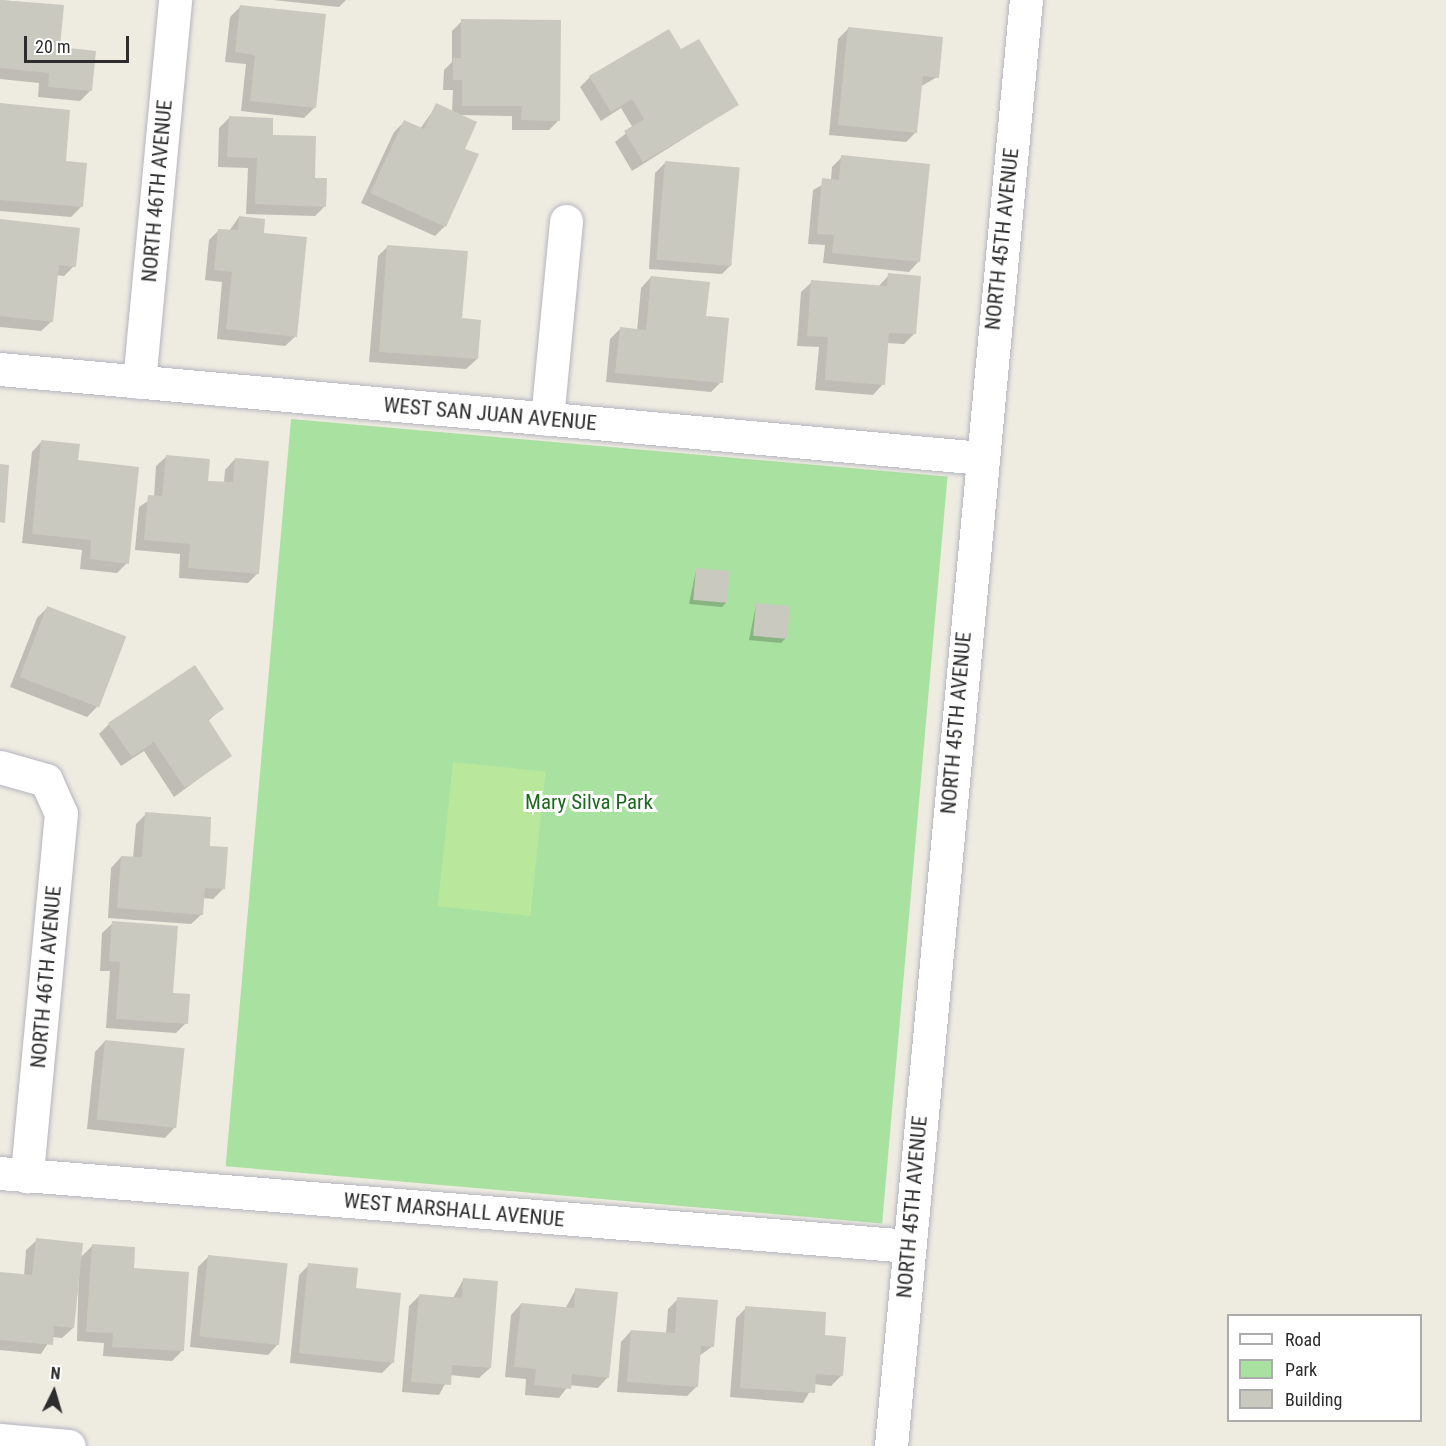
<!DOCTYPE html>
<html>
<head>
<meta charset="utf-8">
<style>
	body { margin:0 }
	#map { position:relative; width:1446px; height:1446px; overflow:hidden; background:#eeebe1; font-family:"Roboto Condensed",sans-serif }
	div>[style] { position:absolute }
	.green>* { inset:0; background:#a9e1a0; transform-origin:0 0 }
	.pitch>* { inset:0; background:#b9e89d; transform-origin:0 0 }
	.shadow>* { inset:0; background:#0003 }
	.building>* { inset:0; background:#cac9bf; transform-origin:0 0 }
	.roads { filter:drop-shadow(0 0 2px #b4b4c0) drop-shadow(0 0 2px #b4b4c0) }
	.minor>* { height:33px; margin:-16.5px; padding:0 16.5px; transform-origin:16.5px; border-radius:16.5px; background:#fff }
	span { translate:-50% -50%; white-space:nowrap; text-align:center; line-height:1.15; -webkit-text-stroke:6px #fff; paint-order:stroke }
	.street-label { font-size:21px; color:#2d2d2d }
	.park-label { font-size:21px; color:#1f691e }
	.legend { position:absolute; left:1227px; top:1314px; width:195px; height:108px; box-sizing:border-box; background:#fff; border:2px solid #ababab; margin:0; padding:8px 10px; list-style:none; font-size:18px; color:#2d2d2d }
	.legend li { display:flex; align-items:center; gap:12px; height:30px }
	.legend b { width:30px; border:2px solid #ababab }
	.north { position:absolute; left:24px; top:1362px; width:60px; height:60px; -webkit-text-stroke:4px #fff; paint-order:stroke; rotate:5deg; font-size:16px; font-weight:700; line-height:24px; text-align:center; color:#2d2d2d }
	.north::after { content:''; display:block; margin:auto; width:21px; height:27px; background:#2d2d2d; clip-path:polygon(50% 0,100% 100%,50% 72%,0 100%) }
	.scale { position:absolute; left:24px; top:36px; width:105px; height:27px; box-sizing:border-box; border:3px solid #2d2d2d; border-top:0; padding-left:8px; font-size:18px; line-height:21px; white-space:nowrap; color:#2d2d2d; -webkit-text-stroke:4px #fff; paint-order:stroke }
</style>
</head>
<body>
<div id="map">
	<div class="green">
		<div style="left:291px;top:419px;width:659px;height:750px;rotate:5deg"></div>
	</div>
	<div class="pitch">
		<div style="left:453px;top:762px;width:93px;height:145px;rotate:6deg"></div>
	</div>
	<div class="shadow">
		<div style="clip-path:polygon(0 0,63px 6px,58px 48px,90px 91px,80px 101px,38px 97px,39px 83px,0 79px)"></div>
		<div style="clip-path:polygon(273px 0,346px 0,339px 7px)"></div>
		<div style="clip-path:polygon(240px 7px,315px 107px,304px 118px,241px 111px,246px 64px,225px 62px,230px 17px)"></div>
		<div style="clip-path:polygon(462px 21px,559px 120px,549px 130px,512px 130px,512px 116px,460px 115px,445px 226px,435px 236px,361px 203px,394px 132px,404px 122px,420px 129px,437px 105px,452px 112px,453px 90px,443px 90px,444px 70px,452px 62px,452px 31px)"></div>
		<div style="clip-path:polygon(848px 29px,937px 77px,920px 87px,916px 132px,906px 142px,829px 135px,838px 39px)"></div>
		<div style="clip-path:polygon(681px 51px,737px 105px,632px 171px,615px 142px,633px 128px,621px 108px,601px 121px,580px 87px,590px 77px)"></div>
		<div style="clip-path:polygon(0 105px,81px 207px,71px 217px,0 211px)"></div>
		<div style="clip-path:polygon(229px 118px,271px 136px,313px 179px,325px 206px,315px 216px,246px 214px,248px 168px,218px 167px,219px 128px)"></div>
		<div style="clip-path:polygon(842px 157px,919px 261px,909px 272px,823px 263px,825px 245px,808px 244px,813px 190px,831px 180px,832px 167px)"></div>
		<div style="clip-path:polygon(665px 163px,732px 264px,722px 274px,649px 269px,655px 173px)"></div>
		<div style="clip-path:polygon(239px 217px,263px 234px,296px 336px,285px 346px,217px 339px,222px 282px,205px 280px,209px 240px,219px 230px,229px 231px)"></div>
		<div style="clip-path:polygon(0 221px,74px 266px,64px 276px,56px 275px,52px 321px,41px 331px,0 327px)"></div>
		<div style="clip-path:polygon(388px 246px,461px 319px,477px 359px,466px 369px,369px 362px,378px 256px)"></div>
		<div style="clip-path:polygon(889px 275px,914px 334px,904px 344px,886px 343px,883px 384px,873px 395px,815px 390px,819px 347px,797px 346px,801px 292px,812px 282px,878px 287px)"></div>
		<div style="clip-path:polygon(651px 277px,705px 317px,721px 382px,711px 392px,606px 382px,610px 339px,620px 329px,637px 331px,641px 288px)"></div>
		<div style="clip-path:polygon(42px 441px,77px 462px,127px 563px,117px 573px,80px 569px,82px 550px,22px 543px,32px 452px)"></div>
		<div style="clip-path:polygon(167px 456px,206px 482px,224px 483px,225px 470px,235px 459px,258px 573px,248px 583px,179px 578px,180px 554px,135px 550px,139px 507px,154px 497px,156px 466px)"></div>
		<div style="clip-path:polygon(696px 570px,726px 603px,722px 607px,689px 604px)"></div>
		<div style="clip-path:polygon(756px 605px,786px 638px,781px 643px,749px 640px)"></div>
		<div style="clip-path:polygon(47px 608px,124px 638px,97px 707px,87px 717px,10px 687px,37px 618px)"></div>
		<div style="clip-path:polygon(222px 708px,207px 722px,230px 756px,174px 797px,144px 751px,121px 766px,99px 734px,109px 724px)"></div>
		<div style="clip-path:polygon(146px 814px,208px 847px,223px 889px,213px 899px,203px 898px,202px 914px,191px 924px,108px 918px,111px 868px,121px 857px,133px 858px,136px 824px)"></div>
		<div style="clip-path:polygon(113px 923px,172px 994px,186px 1023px,176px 1033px,106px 1028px,110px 971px,100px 971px,102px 933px)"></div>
		<div style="clip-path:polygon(105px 1041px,175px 1127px,165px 1138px,87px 1129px,95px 1052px)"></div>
		<div style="clip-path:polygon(37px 1240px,80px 1258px,93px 1245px,132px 1270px,182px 1351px,172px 1361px,103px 1356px,104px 1343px,77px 1341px,79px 1264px,73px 1328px,62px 1338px,52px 1337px,41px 1354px,0 1350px,0 1273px,24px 1276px,26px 1250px)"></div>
		<div style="clip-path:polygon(208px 1257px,278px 1344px,268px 1355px,190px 1347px,198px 1267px)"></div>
		<div style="clip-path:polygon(309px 1265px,354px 1290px,392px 1363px,382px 1373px,290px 1363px,299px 1275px)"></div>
		<div style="clip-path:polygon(463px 1280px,490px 1368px,479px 1378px,450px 1375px,439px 1395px,402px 1392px,409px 1306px,419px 1296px,453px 1298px)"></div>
		<div style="clip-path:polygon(576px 1289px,608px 1377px,598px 1388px,569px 1385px,559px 1398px,525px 1395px,526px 1379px,505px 1377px,511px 1315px,521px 1304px,565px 1309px)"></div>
		<div style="clip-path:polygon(678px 1299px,713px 1346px,699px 1356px,697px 1386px,687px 1396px,617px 1392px,621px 1342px,631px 1331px,666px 1334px,668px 1309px)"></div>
		<div style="clip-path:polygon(746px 1308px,823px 1337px,841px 1376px,831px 1386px,814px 1384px,803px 1403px,730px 1397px,736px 1318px)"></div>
	</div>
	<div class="building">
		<div style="clip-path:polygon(0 0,64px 5px,60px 47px,96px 51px,92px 91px,48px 87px,49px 73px,0 68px)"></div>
		<div style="clip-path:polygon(240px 5px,326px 14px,316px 108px,250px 101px,255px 55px,235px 52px)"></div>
		<div style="clip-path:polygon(461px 19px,561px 20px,560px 121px,521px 120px,522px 106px,462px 106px,462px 80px,453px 80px,453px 58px,461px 58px)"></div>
		<div style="clip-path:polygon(848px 27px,943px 37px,939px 78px,923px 76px,917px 133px,838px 125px)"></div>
		<div style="clip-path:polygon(669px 29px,681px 49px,699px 39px,739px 105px,643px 162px,624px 131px,644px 119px,632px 99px,611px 112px,589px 76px)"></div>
		<div style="clip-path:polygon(0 103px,70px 110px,66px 161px,87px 163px,83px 207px,0 200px)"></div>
		<div style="clip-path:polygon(436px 103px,477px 122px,465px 149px,479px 154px,446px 227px,370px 193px,404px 120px,424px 129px)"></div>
		<div style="clip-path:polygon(229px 116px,273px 118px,273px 135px,316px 136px,315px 178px,327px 178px,326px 207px,255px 204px,257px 158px,227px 157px)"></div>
		<div style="clip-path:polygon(841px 155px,930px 164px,920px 262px,832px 253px,834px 235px,817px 234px,822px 178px,839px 180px)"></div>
		<div style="left:665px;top:161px;width:75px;height:99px;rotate:5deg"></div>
		<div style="clip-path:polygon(239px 216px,265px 219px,264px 233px,307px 237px,297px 337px,226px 329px,232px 272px,214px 270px,218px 229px,238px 230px)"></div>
		<div style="clip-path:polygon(0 219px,80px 228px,76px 267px,59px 265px,53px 322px,0 316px)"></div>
		<div style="clip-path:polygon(387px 245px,468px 251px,462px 318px,481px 320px,478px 359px,379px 352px)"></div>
		<div style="clip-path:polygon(888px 273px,921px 276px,916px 334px,889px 333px,885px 385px,825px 380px,828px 337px,807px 336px,811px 280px,887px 286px)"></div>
		<div style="clip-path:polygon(651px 276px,710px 282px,706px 316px,729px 318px,723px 383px,615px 373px,620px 327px,646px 330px)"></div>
		<div style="clip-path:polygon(41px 440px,80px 444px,78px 460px,139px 467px,129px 564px,90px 559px,91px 540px,32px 534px)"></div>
		<div style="clip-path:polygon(166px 455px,210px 459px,208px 481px,233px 482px,235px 458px,269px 461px,259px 574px,188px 568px,190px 544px,144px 540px,148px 495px,162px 496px)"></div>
		<div style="clip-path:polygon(0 464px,9px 465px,5px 523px,0 522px)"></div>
		<div style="left:696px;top:568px;width:34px;height:32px;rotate:5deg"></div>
		<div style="left:756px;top:603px;width:34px;height:33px;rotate:5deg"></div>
		<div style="left:47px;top:606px;width:85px;height:76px;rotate:21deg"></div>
		<div style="clip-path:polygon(195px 665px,224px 709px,208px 719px,232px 756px,185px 788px,154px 742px,132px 757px,108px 723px)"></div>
		<div style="clip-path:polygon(145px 812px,211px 817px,210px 846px,228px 847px,225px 889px,205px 888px,203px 915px,117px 908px,121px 856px,142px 857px)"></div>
		<div style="clip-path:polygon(112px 921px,178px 926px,173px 993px,190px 994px,188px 1024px,116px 1019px,120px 962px,109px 961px)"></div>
		<div style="left:105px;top:1040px;width:80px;height:80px;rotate:6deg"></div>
		<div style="clip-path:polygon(36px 1238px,83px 1243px,74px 1328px,54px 1326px,53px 1345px,0 1340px,0 1272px,32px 1275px)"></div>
		<div style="clip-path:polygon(92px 1244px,135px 1247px,134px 1268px,189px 1272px,184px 1351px,112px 1347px,113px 1333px,86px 1332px)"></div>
		<div style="left:208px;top:1255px;width:80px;height:82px;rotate:6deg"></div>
		<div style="clip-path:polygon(308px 1263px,358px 1268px,356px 1288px,401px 1293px,394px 1363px,299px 1353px)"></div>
		<div style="clip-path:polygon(463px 1278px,498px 1281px,491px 1368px,452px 1365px,451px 1385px,411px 1382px,419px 1294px,462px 1298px)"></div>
		<div style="clip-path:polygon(575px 1288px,618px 1292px,609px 1378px,572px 1374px,571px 1389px,534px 1385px,536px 1369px,514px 1367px,521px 1303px,574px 1308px)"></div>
		<div style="clip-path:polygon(677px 1297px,718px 1300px,714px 1347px,701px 1346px,698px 1387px,627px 1382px,631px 1330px,675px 1333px)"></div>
		<div style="clip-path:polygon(745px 1306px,826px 1312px,825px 1335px,846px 1337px,843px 1376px,816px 1374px,815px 1393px,740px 1388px)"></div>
	</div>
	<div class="roads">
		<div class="minor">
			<div style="left:0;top:369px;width:985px;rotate:5.18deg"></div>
			<div style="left:139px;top:382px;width:384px;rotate:-84.6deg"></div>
			<div style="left:547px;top:419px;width:199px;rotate:-84.5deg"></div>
			<div style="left:0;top:767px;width:48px;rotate:15.8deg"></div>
			<div style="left:46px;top:780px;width:36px;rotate:66deg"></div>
			<div style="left:61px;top:813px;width:365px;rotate:95.4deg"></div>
			<div style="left:0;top:1173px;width:912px;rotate:4.59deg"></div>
			<div style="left:0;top:1440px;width:69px;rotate:5deg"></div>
			<div style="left:891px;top:1446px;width:1452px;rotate:-84.67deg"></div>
		</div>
	</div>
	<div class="street-label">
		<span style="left:157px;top:191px;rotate:-85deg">NORTH 46TH AVENUE</span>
		<span style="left:1002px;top:239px;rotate:-84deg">NORTH 45TH AVENUE</span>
		<span style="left:490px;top:414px;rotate:5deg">WEST SAN JUAN AVENUE</span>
		<span style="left:956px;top:723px;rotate:-85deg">NORTH 45TH AVENUE</span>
		<span style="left:46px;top:977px;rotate:-85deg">NORTH 46TH AVENUE</span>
		<span style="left:912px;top:1207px;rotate:-85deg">NORTH 45TH AVENUE</span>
		<span style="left:454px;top:1210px;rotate:5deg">WEST MARSHALL AVENUE</span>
	</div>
	<div class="park-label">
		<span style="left:589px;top:802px">Mary Silva Park</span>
	</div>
	<ul class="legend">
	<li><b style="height:8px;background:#fff"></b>Road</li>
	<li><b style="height:16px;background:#a9e1a0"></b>Park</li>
	<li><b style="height:16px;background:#cac9bf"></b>Building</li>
	</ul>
	<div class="north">N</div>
	<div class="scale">20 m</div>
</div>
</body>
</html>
